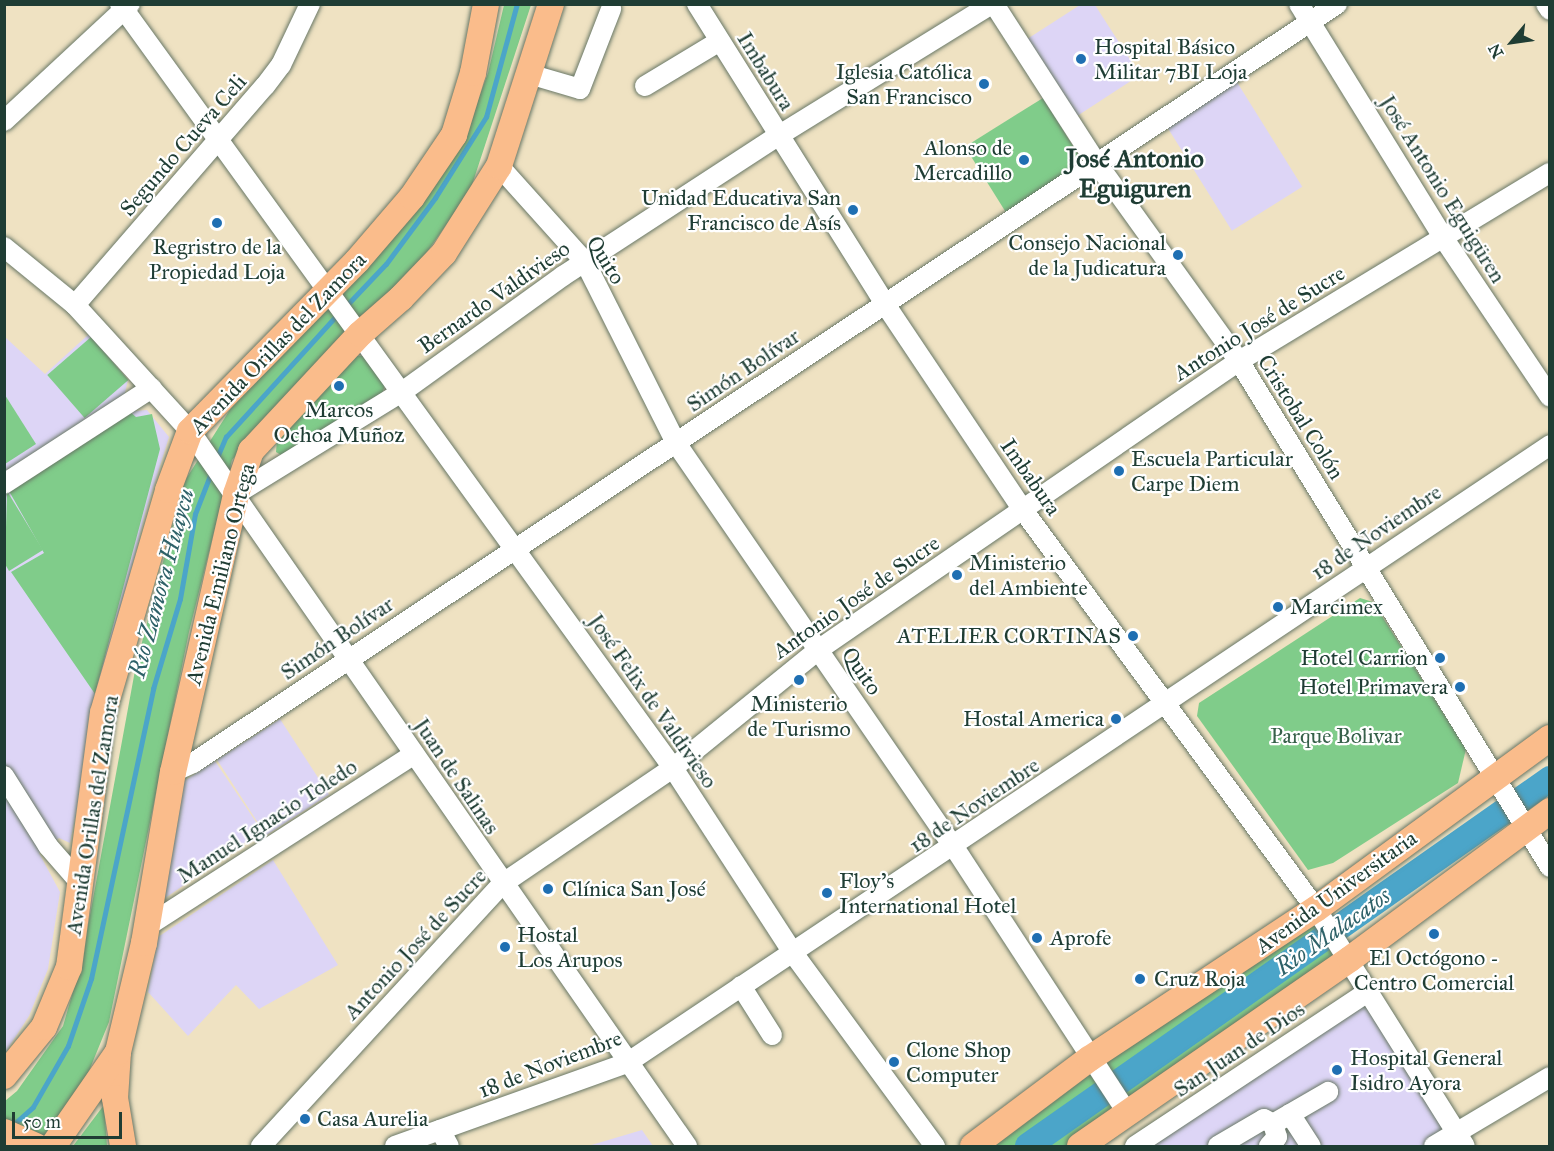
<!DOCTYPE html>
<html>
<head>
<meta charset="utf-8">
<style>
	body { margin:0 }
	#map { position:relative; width:1554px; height:1151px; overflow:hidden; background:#efe2c2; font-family:"IM FELL Great Primer",serif }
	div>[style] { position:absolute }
	.built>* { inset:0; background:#ddd5f6; transform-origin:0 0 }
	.green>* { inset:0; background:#80cc8a; transform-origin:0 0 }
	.stream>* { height:4.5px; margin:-2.25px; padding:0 2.25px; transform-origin:2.25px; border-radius:2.25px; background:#4ba5c9 }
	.river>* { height:26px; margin:-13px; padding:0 13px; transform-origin:13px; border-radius:13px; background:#4ba5c9 }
	.roads { filter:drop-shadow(0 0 2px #687766) drop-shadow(0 0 2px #687766) }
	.minor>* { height:20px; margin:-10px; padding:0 10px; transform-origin:10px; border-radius:10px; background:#fff }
	.major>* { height:26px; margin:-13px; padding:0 13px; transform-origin:13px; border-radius:13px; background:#fabc8b }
	.dots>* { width:16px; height:16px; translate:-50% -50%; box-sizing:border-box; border:3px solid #fff; border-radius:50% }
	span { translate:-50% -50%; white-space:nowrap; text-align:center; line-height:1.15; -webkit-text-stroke:4.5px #fff; paint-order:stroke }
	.poi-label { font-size:22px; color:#1f3d34 }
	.left { translate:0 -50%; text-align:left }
	.right { translate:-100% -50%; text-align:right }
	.street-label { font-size:22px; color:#1f3d34 }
	.park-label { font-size:22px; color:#37614a }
	.water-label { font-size:24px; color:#2e6168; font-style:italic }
	.quarter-label { font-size:26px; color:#1f3d34; font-weight:700 }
	.frame { position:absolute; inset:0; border:6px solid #1f3d34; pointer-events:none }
	.north { position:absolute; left:1482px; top:12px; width:60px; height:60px; -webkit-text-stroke:4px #fff; paint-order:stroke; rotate:241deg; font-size:16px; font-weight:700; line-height:24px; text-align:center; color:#1f3d34 }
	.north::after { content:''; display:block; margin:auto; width:21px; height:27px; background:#1f3d34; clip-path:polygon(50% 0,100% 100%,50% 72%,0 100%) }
	.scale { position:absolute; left:12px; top:1112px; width:110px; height:27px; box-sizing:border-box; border:3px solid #1f3d34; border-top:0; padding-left:8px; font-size:18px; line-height:21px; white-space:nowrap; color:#1f3d34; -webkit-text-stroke:4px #fff; paint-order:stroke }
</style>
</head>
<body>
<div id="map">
	<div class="built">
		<div style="clip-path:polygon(1080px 5px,1095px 5px,1140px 75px,1071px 120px,1021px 43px)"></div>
		<div style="left:1235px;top:79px;width:127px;height:83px;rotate:58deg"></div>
		<div style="clip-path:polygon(89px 334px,128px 380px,125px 393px,136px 411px,147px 410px,169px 437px,145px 514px,96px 713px,70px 843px,59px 838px,39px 853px,60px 892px,48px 969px,29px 1016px,5px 1053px,5px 337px,45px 374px)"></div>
		<div style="left:280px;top:719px;width:90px;height:75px;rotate:57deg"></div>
		<div style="clip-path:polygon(215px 761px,262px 831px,161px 901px,184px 781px)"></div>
		<div style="clip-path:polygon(273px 860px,338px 965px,259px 1009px,236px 985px,188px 1036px,148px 992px,158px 937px)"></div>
		<div style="clip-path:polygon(1369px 994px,1457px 1146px,1146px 1146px)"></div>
		<div style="clip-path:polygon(642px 1130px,653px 1146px,588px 1146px)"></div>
	</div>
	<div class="green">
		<div style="clip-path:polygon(504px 5px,531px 5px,470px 191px,413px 272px,267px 418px,232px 460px,189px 632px,109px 1022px,89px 1071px,53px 1130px,33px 1146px,5px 1146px,5px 1101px,17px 1091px,63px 1026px,81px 964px,136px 665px,184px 482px,245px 386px,318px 318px,399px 232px,465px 135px,488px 73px)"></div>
		<div style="left:1043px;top:98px;width:78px;height:92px;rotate:58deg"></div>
		<div style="left:91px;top:337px;width:57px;height:58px;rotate:49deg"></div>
		<div style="clip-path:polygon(354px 356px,368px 356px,386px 383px,381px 396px,281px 455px,276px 452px,277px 440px)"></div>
		<div style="clip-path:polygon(5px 395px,36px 444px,5px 464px,4px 464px)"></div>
		<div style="clip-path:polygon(129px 411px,136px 417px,152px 414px,160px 449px,95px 694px,11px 572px,44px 553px,9px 491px)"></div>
		<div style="clip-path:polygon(7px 491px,43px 550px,9px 571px,5px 564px)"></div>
		<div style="clip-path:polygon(1360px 598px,1373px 602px,1466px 749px,1458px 783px,1333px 863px,1308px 870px,1197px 716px,1199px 703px)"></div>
		<div style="clip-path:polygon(1316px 910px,1350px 959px,1079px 1146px,975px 1146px)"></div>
		<div style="clip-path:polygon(104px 1105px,107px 1146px,73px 1146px)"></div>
	</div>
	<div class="stream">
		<div style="left:345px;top:307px;width:59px;rotate:-46.4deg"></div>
		<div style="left:386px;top:264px;width:82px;rotate:-53.4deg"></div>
		<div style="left:435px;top:198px;width:96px;rotate:-57.8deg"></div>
		<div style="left:486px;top:117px;width:117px;rotate:-74.7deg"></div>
		<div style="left:216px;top:460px;width:25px;rotate:-67deg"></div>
		<div style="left:226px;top:437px;width:168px;rotate:-47.7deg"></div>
		<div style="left:12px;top:1126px;width:28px;rotate:-42deg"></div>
		<div style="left:33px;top:1107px;width:70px;rotate:-60.2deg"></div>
		<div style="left:68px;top:1046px;width:71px;rotate:-71.1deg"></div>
		<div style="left:91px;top:979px;width:297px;rotate:-77.9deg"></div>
		<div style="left:153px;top:689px;width:94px;rotate:-73.3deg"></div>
		<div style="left:180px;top:599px;width:86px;rotate:-80deg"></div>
		<div style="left:195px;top:514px;width:44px;rotate:-68.7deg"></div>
	</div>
	<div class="river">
		<div style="left:1028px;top:1146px;width:638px;rotate:-35.11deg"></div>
	</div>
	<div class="roads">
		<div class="minor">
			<div style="left:120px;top:4px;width:943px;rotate:54.1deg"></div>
			<div style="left:673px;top:768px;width:221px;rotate:57deg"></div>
			<div style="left:793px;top:953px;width:240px;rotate:53.7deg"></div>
			<div style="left:697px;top:4px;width:354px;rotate:57.9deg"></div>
			<div style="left:885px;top:304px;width:248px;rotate:56.2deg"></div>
			<div style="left:1023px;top:510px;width:499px;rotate:53.7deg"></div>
			<div style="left:1318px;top:912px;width:276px;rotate:57.9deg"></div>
			<div style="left:994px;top:4px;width:188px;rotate:57.2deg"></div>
			<div style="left:1096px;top:162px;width:245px;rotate:54.3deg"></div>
			<div style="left:1239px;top:361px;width:594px;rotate:58.42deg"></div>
			<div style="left:1299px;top:4px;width:276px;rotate:58.3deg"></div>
			<div style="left:1444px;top:239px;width:190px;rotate:56.1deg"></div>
			<div style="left:1546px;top:4px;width:7px;rotate:56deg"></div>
			<div style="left:529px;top:74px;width:53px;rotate:16.4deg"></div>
			<div style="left:580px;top:89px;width:86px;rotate:-68.8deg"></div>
			<div style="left:645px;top:86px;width:87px;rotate:-31deg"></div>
			<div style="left:4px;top:121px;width:172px;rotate:-42.9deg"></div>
			<div style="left:499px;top:166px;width:129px;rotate:48.1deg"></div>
			<div style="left:585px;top:262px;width:203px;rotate:63.3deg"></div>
			<div style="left:676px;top:443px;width:490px;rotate:55.5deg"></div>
			<div style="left:954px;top:847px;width:319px;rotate:56.9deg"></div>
			<div style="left:4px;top:247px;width:92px;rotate:39.2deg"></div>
			<div style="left:75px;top:305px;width:171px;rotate:47.6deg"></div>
			<div style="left:190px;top:431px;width:871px;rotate:55.2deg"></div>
			<div style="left:75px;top:305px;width:290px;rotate:-49.1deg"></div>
			<div style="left:265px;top:86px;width:26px;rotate:-53deg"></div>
			<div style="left:281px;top:65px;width:68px;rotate:-64.6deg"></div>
			<div style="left:4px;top:484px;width:176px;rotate:-33deg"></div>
			<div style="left:236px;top:494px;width:195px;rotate:-31.6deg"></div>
			<div style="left:402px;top:392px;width:198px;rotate:-35.8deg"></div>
			<div style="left:563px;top:276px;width:257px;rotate:-33.1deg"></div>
			<div style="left:778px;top:136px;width:251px;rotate:-31.7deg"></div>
			<div style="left:173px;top:772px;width:22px;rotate:-24deg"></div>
			<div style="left:193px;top:763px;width:1373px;rotate:-33.56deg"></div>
			<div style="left:4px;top:776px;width:83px;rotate:57.8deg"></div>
			<div style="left:48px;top:846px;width:52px;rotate:48.9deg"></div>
			<div style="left:146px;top:927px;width:319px;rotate:-32.8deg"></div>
			<div style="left:741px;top:986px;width:58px;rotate:57.7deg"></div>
			<div style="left:1290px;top:1114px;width:38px;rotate:57deg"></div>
			<div style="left:440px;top:1130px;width:18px;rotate:61deg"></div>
			<div style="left:261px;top:1146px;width:356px;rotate:-47.4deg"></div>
			<div style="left:502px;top:884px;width:207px;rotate:-34.2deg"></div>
			<div style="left:673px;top:768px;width:187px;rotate:-39.1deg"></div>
			<div style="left:818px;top:650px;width:511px;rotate:-34.47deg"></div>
			<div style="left:1239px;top:361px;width:363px;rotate:-31.2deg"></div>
			<div style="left:395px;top:1146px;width:246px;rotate:-19.7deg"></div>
			<div style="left:627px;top:1063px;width:1111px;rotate:-33.8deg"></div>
			<div style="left:1135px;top:1146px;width:281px;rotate:-33.5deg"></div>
			<div style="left:1218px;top:1146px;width:53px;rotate:-30.4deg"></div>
			<div style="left:1264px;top:1119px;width:10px;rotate:29deg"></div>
			<div style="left:1273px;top:1124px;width:64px;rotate:-30.2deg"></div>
			<div style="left:1269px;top:1146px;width:12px;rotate:-48deg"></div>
			<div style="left:1277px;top:1137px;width:14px;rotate:-107deg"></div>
			<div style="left:1434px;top:1146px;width:135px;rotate:-30.7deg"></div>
		</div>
		<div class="major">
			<div style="left:118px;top:1052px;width:46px;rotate:93.7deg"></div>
			<div style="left:115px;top:1098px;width:49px;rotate:80.5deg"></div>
			<div style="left:4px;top:1076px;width:63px;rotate:-50.8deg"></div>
			<div style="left:44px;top:1027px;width:65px;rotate:-67.4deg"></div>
			<div style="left:69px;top:967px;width:256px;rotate:-82.4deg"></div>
			<div style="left:103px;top:713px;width:232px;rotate:-73.7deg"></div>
			<div style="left:168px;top:490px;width:63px;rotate:-69.6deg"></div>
			<div style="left:190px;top:431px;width:238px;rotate:-45.5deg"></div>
			<div style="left:357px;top:261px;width:84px;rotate:-49.3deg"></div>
			<div style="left:412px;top:197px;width:75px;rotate:-55.9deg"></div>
			<div style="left:454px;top:135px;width:65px;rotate:-73deg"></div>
			<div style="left:473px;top:73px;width:70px;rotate:-79.3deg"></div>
			<div style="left:4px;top:1132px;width:35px;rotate:24deg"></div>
			<div style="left:53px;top:1146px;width:114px;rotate:-55.3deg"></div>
			<div style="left:118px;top:1052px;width:112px;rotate:-76.6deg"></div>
			<div style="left:144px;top:943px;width:173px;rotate:-80.4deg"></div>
			<div style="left:173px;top:772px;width:285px;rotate:-77.2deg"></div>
			<div style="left:236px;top:494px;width:46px;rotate:-70.8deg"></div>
			<div style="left:251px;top:451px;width:160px;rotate:-47deg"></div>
			<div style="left:360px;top:334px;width:55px;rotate:-41.3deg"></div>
			<div style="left:401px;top:298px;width:62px;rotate:-46.3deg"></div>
			<div style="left:444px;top:253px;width:103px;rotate:-57.7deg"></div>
			<div style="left:499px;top:166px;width:170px;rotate:-72.2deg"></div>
			<div style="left:973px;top:1146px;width:145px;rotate:-36.9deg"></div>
			<div style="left:1089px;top:1059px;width:272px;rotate:-33.5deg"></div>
			<div style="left:1316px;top:909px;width:290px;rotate:-36.2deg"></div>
			<div style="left:1080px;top:1146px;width:328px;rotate:-34.7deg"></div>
			<div style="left:1350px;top:959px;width:249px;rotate:-36.5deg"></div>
		</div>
	</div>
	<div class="dots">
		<div style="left:1081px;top:59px;background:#1f6fb2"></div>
		<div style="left:984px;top:84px;background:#1f6fb2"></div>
		<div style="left:1024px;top:160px;background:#1f6fb2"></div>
		<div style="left:853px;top:210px;background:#1f6fb2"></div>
		<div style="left:217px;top:223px;background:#1f6fb2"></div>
		<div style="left:1178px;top:255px;background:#1f6fb2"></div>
		<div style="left:339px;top:386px;background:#1f6fb2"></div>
		<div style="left:1119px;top:471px;background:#1f6fb2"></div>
		<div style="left:957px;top:575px;background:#1f6fb2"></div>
		<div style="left:1278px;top:607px;background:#1f6fb2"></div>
		<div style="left:1133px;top:636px;background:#1f6fb2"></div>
		<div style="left:1440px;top:658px;background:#1f6fb2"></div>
		<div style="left:799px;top:680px;background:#1f6fb2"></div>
		<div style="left:1460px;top:687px;background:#1f6fb2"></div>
		<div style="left:1116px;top:719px;background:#1f6fb2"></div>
		<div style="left:548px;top:889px;background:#1f6fb2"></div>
		<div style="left:827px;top:893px;background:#1f6fb2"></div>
		<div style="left:1434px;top:934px;background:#1f6fb2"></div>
		<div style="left:1037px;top:938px;background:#1f6fb2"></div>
		<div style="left:505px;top:947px;background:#1f6fb2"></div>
		<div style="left:1140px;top:979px;background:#1f6fb2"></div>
		<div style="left:894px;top:1062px;background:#1f6fb2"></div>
		<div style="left:1337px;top:1070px;background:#1f6fb2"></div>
		<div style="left:305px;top:1119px;background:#1f6fb2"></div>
	</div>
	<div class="poi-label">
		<span class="left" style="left:1094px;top:59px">Hospital Básico<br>Militar 7BI Loja</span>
		<span class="right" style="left:972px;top:84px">Iglesia Católica<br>San Francisco</span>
		<span class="right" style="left:1012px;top:160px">Alonso de<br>Mercadillo</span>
		<span class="right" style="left:841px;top:210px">Unidad Educativa San<br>Francisco de Asís</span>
		<span class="right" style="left:1166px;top:255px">Consejo Nacional<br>de la Judicatura</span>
		<span style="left:217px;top:259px">Regristro de la<br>Propiedad Loja</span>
		<span style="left:339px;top:422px">Marcos<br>Ochoa Muñoz</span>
		<span class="left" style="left:1131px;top:471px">Escuela Particular<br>Carpe Diem</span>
		<span class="left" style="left:969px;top:575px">Ministerio<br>del Ambiente</span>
		<span class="left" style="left:1290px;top:607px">Marcimex</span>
		<span class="right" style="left:1121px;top:636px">ATELIER CORTINAS</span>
		<span class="right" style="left:1428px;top:658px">Hotel Carrion</span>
		<span class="right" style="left:1448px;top:687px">Hotel Primavera</span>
		<span style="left:799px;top:716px">Ministerio<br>de Turismo</span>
		<span class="right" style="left:1104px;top:719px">Hostal America</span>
		<span class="left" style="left:839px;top:893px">Floy's<br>International Hotel</span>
		<span class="left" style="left:562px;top:889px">Clínica San José</span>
		<span class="left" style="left:517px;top:947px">Hostal<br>Los Arupos</span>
		<span class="left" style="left:1050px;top:938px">Aprofe</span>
		<span style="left:1434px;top:970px">El Octógono -<br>Centro Comercial</span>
		<span class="left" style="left:1154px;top:979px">Cruz Roja</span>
		<span class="left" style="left:906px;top:1062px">Clone Shop<br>Computer</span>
		<span class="left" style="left:1350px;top:1070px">Hospital General<br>Isidro Ayora</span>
		<span class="left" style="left:317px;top:1119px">Casa Aurelia</span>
	</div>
	<div class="street-label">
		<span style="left:766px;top:71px;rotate:58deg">Imbabura</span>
		<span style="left:183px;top:145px;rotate:-49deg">Segundo Cueva Celi</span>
		<span style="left:1443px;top:189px;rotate:58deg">José Antonio Eguigüren</span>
		<span style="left:606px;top:260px;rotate:58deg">Quito</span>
		<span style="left:494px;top:297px;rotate:-35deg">Bernardo Valdivieso</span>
		<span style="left:1259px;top:323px;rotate:-32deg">Antonio José de Sucre</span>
		<span style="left:278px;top:343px;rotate:-46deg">Avenida Orillas del Zamora</span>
		<span style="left:743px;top:370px;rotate:-34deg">Simón Bolívar</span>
		<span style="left:1301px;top:417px;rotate:58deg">Cristobal Colón</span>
		<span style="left:1031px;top:477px;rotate:55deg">Imbabura</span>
		<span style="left:1376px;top:532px;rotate:-34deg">18 de Noviembre</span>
		<span style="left:220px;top:574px;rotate:-76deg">Avenida Emiliano Ortega</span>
		<span style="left:856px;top:597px;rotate:-35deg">Antonio José de Sucre</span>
		<span style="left:337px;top:638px;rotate:-34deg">Simón Bolívar</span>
		<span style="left:862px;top:671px;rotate:55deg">Quito</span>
		<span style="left:653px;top:701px;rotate:55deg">José Felix de Valdivieso</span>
		<span style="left:457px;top:776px;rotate:56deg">Juan de Salinas</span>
		<span style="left:974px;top:805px;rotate:-34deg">18 de Noviembre</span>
		<span style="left:92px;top:815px;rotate:-81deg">Avenida Orillas del Zamora</span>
		<span style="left:267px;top:821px;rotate:-33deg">Manuel Ignacio Toledo</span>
		<span style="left:1336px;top:892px;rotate:-36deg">Avenida Universitaria</span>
		<span style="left:415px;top:944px;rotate:-47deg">Antonio José de Sucre</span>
		<span style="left:1239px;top:1049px;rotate:-34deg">San Juan de Dios</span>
		<span style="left:550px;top:1064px;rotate:-21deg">18 de Noviembre</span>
	</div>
	<div class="park-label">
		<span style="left:1336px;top:736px">Parque Bolivar</span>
	</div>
	<div class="water-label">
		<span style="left:162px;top:583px;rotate:-75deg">Río Zamora Huaycu</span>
		<span style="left:1333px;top:932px;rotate:-35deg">Rio Malacatos</span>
	</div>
	<div class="quarter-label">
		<span style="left:1135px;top:174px">José Antonio<br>Eguiguren</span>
	</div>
	<div class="frame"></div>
	<div class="north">N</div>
	<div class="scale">50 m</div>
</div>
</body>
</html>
